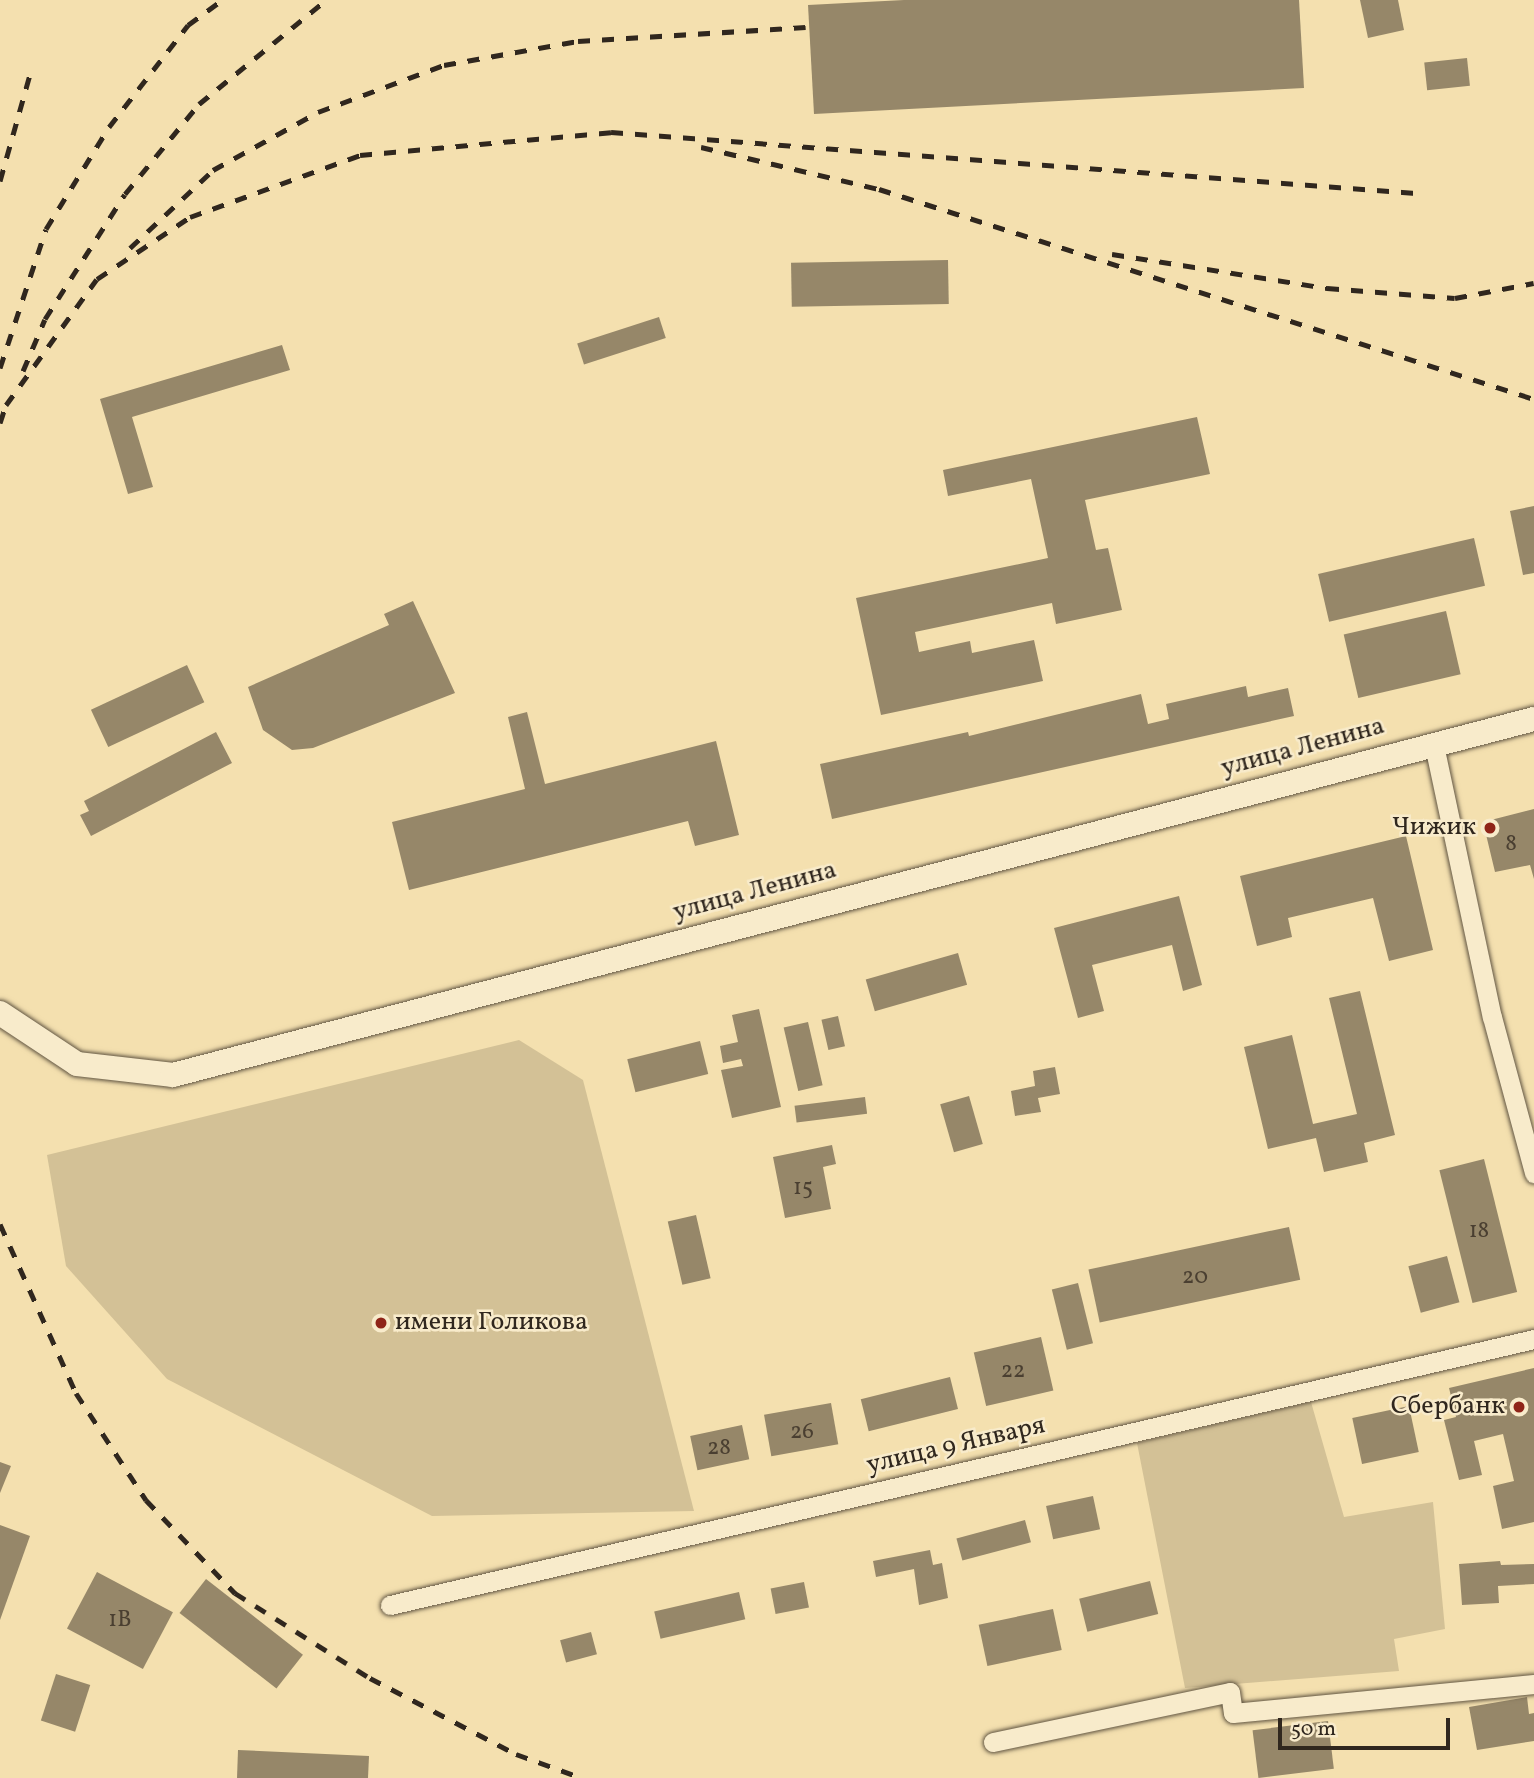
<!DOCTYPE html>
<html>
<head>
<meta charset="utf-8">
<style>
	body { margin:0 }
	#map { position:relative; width:1534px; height:1778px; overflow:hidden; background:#f4e0af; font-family:Vollkorn,serif }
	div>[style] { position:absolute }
	.green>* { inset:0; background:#d3c196 }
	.building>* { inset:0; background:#968769; transform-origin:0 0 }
	.roads { filter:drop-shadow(0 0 2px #615542) drop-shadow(0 0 2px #615542) }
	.minor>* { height:19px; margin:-9.5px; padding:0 9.5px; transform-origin:9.5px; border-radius:9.5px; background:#f8ebcb }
	.tertiary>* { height:24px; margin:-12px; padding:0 12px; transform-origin:12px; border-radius:12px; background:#f8ebcb }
	.rail>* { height:5px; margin-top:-2.5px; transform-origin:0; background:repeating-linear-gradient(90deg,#30271e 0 12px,transparent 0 24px) }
	.dots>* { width:19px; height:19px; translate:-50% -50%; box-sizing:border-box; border:4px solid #f8ebcb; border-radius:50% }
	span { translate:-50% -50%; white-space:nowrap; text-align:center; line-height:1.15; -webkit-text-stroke:5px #f8ebcb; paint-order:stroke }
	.number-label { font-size:23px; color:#4a3f31 }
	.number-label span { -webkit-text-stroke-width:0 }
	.street-label { font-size:26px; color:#30271e }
	.poi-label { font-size:26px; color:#30271e }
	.right { translate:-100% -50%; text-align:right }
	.left { translate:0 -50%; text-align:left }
	.scale { position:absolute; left:1278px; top:1718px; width:172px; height:32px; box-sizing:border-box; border:4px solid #30271e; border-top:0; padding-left:9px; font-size:21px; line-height:24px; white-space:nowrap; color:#30271e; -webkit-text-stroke:5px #f8ebcb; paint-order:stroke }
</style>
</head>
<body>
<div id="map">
	<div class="green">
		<div style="clip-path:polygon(519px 1040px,583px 1080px,694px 1511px,432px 1516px,167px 1379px,66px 1266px,47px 1155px)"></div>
		<div style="clip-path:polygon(1311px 1402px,1344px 1517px,1433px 1502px,1445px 1629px,1394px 1639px,1399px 1671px,1185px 1688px,1137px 1443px)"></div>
	</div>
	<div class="building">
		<div style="clip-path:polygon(904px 0,1299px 0,1304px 88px,814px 114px,808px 5px)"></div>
		<div style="clip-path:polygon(1360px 0,1398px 0,1404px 30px,1368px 38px)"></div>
		<div style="left:1467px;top:58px;width:28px;height:43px;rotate:84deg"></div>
		<div style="left:948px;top:260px;width:44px;height:157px;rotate:89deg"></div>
		<div style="left:659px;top:317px;width:22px;height:86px;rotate:72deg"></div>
		<div style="clip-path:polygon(282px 345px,290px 370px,132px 417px,153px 487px,128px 494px,100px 399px)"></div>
		<div style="clip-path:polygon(1197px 417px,1210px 474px,1085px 500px,1096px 550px,1108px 548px,1122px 610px,1056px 624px,1052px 603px,915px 632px,919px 652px,970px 641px,972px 653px,1034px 640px,1043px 681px,881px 715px,856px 598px,1048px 558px,1031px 479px,948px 496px,943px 470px)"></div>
		<div style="clip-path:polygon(1534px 506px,1534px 573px,1523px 575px,1510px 511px)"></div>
		<div style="left:1474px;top:538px;width:49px;height:160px;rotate:77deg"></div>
		<div style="clip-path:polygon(413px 601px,455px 693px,313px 748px,292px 750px,263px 730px,248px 687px,389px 625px,384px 614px)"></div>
		<div style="left:1446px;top:611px;width:65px;height:105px;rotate:77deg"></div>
		<div style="left:187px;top:665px;width:41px;height:106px;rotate:65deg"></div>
		<div style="clip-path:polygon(1246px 686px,1248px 697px,1288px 688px,1294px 716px,832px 819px,820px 764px,968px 732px,969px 736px,1141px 694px,1148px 724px,1169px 719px,1166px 704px)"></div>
		<div style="clip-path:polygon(527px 712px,545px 784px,716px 741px,739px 835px,695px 846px,688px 821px,409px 890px,392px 822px,525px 789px,508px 717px)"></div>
		<div style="clip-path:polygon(216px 732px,232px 763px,91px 836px,80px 815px,89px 811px,84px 801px)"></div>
		<div style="clip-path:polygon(1534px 809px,1534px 879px,1530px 865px,1495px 872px,1483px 822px)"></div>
		<div style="clip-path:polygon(1406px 836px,1433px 950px,1389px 961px,1373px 898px,1288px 918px,1292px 937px,1257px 946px,1240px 876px)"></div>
		<div style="clip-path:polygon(1179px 896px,1202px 985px,1183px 991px,1172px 945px,1092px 965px,1104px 1011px,1078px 1018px,1054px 928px)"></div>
		<div style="left:958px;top:953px;width:33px;height:96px;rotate:74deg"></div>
		<div style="clip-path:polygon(1360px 991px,1395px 1135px,1364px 1143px,1368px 1162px,1324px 1172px,1316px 1138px,1268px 1149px,1244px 1047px,1292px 1035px,1313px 1124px,1357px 1114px,1329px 998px)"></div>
		<div style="clip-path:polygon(759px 1009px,781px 1107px,732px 1118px,721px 1070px,743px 1066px,741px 1059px,723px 1063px,720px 1046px,738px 1042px,732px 1015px)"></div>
		<div style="left:838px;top:1016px;width:31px;height:17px;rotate:77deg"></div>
		<div style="left:808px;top:1022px;width:65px;height:25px;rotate:77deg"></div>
		<div style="left:700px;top:1041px;width:34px;height:75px;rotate:76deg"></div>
		<div style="clip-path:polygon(1055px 1067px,1060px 1094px,1038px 1098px,1041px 1112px,1015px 1116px,1011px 1091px,1035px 1086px,1033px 1071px)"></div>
		<div style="left:969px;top:1096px;width:50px;height:30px;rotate:74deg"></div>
		<div style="left:865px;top:1097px;width:17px;height:71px;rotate:83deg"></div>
		<div style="clip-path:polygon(832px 1145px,836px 1164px,823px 1167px,831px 1209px,785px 1218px,773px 1157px)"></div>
		<div style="left:1484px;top:1159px;width:137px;height:46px;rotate:76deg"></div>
		<div style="left:696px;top:1215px;width:65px;height:29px;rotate:77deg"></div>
		<div style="left:1289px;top:1227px;width:54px;height:205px;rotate:78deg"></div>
		<div style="left:1447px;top:1256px;width:48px;height:40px;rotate:75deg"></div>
		<div style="left:1078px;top:1283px;width:62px;height:27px;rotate:76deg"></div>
		<div style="left:1041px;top:1337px;width:55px;height:69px;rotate:77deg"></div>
		<div style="clip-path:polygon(1534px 1368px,1534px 1522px,1502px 1529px,1493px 1486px,1514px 1481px,1503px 1434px,1474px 1441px,1482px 1475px,1459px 1480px,1444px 1420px,1456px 1417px,1449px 1388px)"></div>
		<div style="left:950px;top:1377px;width:33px;height:92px;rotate:76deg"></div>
		<div style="left:831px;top:1403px;width:42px;height:68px;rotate:80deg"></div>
		<div style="left:1409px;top:1406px;width:47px;height:58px;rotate:78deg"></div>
		<div style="left:742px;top:1425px;width:35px;height:53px;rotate:78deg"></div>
		<div style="clip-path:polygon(0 1462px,11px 1466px,0 1493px)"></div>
		<div style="left:1093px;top:1496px;width:34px;height:48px;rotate:78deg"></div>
		<div style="left:1025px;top:1520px;width:23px;height:71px;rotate:75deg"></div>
		<div style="clip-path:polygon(0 1525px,30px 1536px,0 1620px)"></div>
		<div style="clip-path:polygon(930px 1550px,933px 1565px,942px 1563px,948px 1598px,919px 1605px,914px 1569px,876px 1577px,873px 1561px)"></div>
		<div style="clip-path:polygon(1500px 1561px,1501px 1565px,1534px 1564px,1534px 1584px,1498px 1586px,1499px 1603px,1462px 1605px,1459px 1564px)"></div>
		<div style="left:97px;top:1572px;width:86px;height:64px;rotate:28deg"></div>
		<div style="left:206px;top:1579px;width:123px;height:43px;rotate:38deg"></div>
		<div style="left:1150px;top:1581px;width:34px;height:73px;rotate:76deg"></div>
		<div style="left:804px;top:1582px;width:26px;height:34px;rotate:79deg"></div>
		<div style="left:739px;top:1592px;width:28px;height:87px;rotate:77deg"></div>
		<div style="left:1053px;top:1609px;width:42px;height:76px;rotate:78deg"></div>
		<div style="left:591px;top:1632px;width:23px;height:32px;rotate:75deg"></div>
		<div style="left:56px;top:1674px;width:36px;height:49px;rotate:18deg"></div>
		<div style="clip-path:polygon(1527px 1697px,1529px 1714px,1534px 1713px,1534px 1741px,1477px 1750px,1469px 1707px)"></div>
		<div style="left:1328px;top:1721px;width:48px;height:76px;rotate:83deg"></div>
		<div style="clip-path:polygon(238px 1750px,369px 1756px,368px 1778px,237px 1778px)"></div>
	</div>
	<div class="roads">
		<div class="minor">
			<div style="left:1434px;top:745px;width:278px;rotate:78deg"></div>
			<div style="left:1492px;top:1017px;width:162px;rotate:74.9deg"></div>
			<div style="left:390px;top:1605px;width:1175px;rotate:-13.09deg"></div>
			<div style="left:993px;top:1742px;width:242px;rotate:-11.9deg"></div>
			<div style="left:1230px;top:1692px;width:21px;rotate:82deg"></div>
			<div style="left:1233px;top:1713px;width:302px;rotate:-5.5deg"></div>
		</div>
		<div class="tertiary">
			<div style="left:0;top:1013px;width:92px;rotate:33.5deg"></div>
			<div style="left:77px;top:1064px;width:97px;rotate:6.5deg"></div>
			<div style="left:173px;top:1075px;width:1407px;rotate:-14.66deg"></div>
		</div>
	</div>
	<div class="rail">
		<div style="left:701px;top:147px;width:183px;rotate:13.3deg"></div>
		<div style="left:879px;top:189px;width:688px;rotate:17.78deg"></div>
		<div style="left:0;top:181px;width:118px;rotate:-74.3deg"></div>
		<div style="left:130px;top:248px;width:114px;rotate:-43.2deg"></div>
		<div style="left:213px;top:170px;width:120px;rotate:-28.9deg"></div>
		<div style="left:318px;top:112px;width:134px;rotate:-20.5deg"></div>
		<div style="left:444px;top:65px;width:136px;rotate:-10.2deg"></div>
		<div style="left:578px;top:41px;width:228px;rotate:-3.5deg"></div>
		<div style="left:1112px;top:254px;width:218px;rotate:9deg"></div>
		<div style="left:1327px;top:288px;width:128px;rotate:4.5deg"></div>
		<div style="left:1455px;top:298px;width:80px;rotate:-10.8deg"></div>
		<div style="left:0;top:368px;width:146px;rotate:-71.7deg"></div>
		<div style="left:46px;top:229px;width:120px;rotate:-58.3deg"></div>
		<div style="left:109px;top:127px;width:129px;rotate:-52.2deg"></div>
		<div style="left:188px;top:25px;width:42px;rotate:-36.3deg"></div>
		<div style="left:23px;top:371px;width:56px;rotate:-67.1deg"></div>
		<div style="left:45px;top:319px;width:148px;rotate:-57.4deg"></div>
		<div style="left:125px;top:194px;width:117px;rotate:-50.6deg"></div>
		<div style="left:199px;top:104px;width:164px;rotate:-39.3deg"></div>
		<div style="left:0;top:423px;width:19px;rotate:-72deg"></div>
		<div style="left:6px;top:405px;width:155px;rotate:-54.2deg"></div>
		<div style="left:97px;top:279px;width:112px;rotate:-33.7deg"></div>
		<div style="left:190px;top:217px;width:181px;rotate:-20deg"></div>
		<div style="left:360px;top:155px;width:252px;rotate:-5.2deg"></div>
		<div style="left:611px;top:132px;width:807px;rotate:4.33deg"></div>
		<div style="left:0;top:1224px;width:185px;rotate:65.8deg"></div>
		<div style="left:76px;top:1393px;width:128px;rotate:56.8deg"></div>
		<div style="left:146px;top:1500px;width:129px;rotate:46.3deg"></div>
		<div style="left:235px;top:1593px;width:160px;rotate:32.2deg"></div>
		<div style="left:370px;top:1678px;width:165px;rotate:27.5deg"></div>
		<div style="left:516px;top:1754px;width:70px;rotate:20deg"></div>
	</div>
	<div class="dots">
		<div style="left:1490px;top:828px;background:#8f2418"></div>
		<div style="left:381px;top:1323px;background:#8f2418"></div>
		<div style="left:1519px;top:1407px;background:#8f2418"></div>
	</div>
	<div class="number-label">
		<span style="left:1511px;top:844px">8</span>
		<span style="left:803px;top:1188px">15</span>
		<span style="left:1479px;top:1231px">18</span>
		<span style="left:1195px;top:1277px">20</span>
		<span style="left:1013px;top:1371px">22</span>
		<span style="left:802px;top:1432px">26</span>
		<span style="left:719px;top:1448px">28</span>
		<span style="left:120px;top:1620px">1В</span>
	</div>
	<div class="street-label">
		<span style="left:1303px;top:748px;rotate:-15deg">улица Ленина</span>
		<span style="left:755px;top:892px;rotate:-15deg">улица Ленина</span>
		<span style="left:956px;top:1446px;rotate:-13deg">улица 9 Января</span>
	</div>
	<div class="poi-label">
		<span class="right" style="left:1476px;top:828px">Чижик</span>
		<span class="left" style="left:395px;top:1323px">имени Голикова</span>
		<span class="right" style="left:1505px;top:1407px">Сбербанк</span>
	</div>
	<div class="scale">50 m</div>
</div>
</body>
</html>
